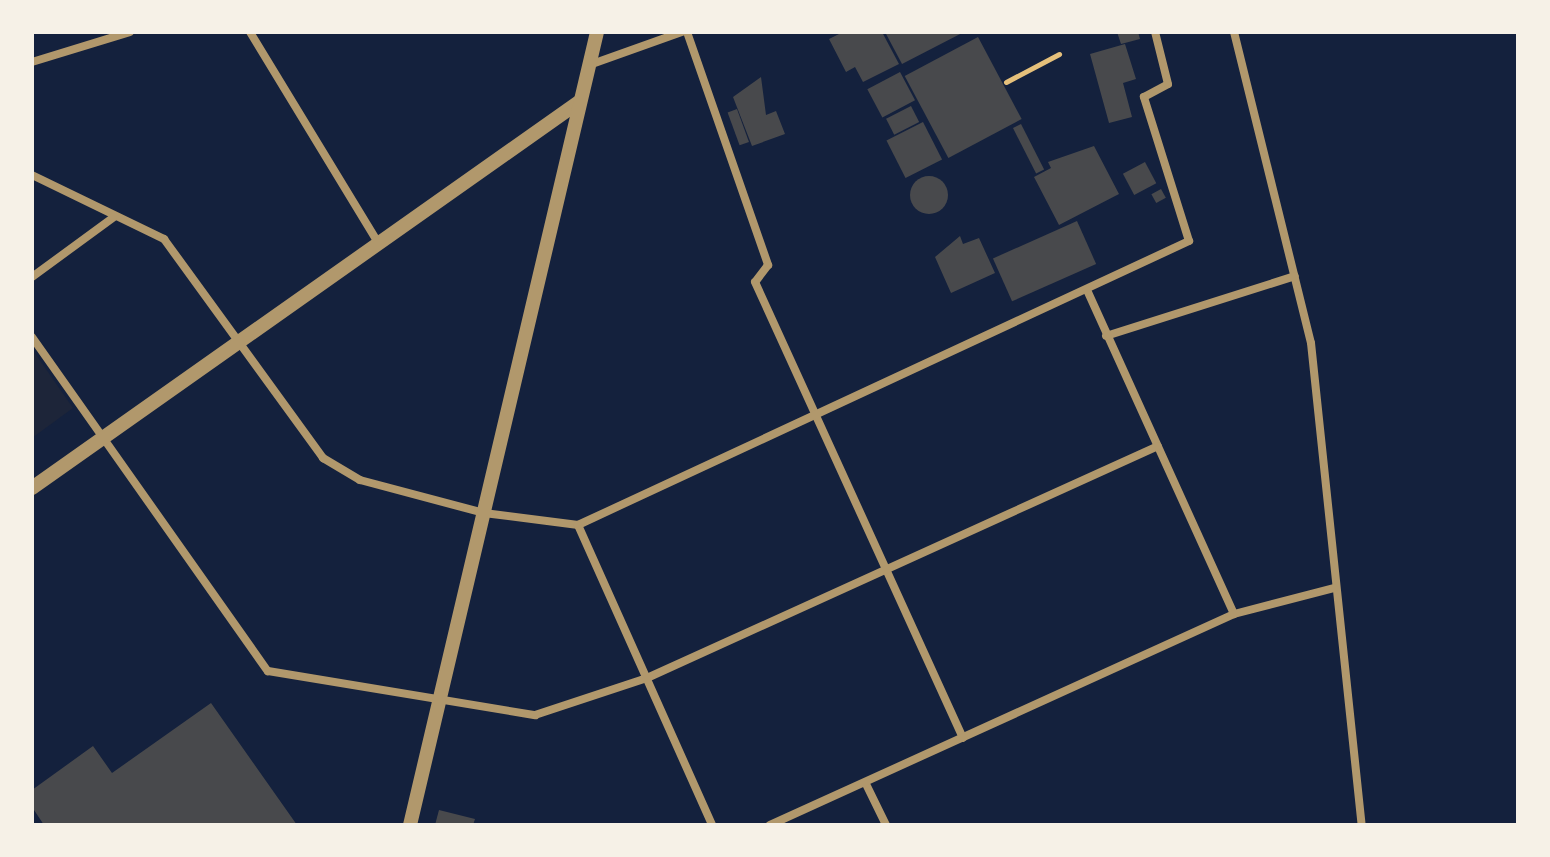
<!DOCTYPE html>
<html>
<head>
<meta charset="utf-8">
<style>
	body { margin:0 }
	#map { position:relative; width:1550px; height:857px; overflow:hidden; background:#14213d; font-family:"PT Serif",serif }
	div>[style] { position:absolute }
	.green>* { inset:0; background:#1d2539 }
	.building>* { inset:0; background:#48494c; transform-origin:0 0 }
	.round { border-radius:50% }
	.path>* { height:5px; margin:-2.5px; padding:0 2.5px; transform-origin:2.5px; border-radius:2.5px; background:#e5c07b }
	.minor>* { height:8px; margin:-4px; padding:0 4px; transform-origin:4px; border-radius:4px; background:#b1986c }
	.tertiary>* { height:14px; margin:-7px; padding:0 7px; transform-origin:7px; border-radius:7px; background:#b1986c }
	span { translate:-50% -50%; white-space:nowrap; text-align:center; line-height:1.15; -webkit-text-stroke:8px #f6f1e7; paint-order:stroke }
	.frame { position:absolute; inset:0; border:34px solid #f6f1e7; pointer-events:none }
</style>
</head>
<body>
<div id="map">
	<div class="green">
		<div style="clip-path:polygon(32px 349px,73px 408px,32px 438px)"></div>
	</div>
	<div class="building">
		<div style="clip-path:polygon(843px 32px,882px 32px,899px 64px,863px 82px,855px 67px,846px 72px,829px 39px)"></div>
		<div style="clip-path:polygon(885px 32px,964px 32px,902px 64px)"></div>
		<div style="clip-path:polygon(1117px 32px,1138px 32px,1140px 39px,1121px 44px)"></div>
		<div style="left:978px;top:37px;width:93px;height:83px;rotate:62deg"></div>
		<div style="clip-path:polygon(1125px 44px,1136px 79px,1123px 83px,1132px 117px,1109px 123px,1090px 54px)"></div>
		<div style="left:900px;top:72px;width:32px;height:37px;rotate:62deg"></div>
		<div style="clip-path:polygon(761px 77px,766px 115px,776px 111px,785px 134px,752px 146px,733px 97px)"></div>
		<div style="left:911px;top:106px;width:18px;height:28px;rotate:63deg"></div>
		<div style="left:737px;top:109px;width:35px;height:10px;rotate:70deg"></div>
		<div style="left:923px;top:122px;width:42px;height:41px;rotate:63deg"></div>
		<div style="left:1021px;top:124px;width:51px;height:9px;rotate:63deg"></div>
		<div style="clip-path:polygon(1094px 146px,1119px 194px,1059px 225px,1034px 177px,1051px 168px,1048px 162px)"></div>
		<div style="left:1145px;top:162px;width:24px;height:25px;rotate:62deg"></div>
		<div class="round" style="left:910px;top:176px;width:38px;height:38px"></div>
		<div style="left:1161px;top:189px;width:10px;height:11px;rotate:61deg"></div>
		<div style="left:1077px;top:221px;width:47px;height:92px;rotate:66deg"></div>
		<div style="clip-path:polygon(960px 236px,963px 244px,979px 238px,995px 273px,951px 293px,935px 257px)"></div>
		<div style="clip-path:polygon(211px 703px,297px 825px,44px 825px,32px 807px,32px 790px,93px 746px,112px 773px)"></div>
		<div style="clip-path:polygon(439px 810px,475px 819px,473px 825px,435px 825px)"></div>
	</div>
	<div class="path">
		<div style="left:1006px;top:82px;width:60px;rotate:-27.8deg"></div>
	</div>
	<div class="minor">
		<div style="left:250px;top:32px;width:245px;rotate:58.7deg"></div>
		<div style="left:687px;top:32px;width:247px;rotate:70.8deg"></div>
		<div style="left:768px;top:265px;width:21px;rotate:127deg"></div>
		<div style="left:755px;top:282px;width:501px;rotate:65.48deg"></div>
		<div style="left:1234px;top:32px;width:320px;rotate:76.1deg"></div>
		<div style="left:1311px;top:343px;width:485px;rotate:84deg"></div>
		<div style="left:32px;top:62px;width:102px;rotate:-17deg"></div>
		<div style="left:592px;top:64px;width:96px;rotate:-19.6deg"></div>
		<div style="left:32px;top:175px;width:147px;rotate:25.9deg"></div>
		<div style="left:164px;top:239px;width:271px;rotate:54deg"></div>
		<div style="left:323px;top:458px;width:43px;rotate:30.7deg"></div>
		<div style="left:360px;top:480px;width:128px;rotate:14.9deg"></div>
		<div style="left:484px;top:513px;width:95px;rotate:7.3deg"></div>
		<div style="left:578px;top:525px;width:674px;rotate:-24.93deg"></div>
		<div style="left:1189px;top:241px;width:151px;rotate:-107.4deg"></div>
		<div style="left:1144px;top:97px;width:27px;rotate:-28deg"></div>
		<div style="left:1168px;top:84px;width:54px;rotate:-104deg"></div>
		<div style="left:32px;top:277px;width:102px;rotate:-36.2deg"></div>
		<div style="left:1087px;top:290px;width:356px;rotate:65.6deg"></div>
		<div style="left:1106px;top:336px;width:198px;rotate:-17.6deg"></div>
		<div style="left:32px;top:337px;width:409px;rotate:54.8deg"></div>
		<div style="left:268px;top:671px;width:271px;rotate:9.4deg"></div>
		<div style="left:535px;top:715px;width:118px;rotate:-18.3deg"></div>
		<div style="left:647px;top:678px;width:561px;rotate:-24.42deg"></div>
		<div style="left:578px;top:525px;width:329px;rotate:65.9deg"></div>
		<div style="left:866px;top:784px;width:46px;rotate:64deg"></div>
		<div style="left:770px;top:825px;width:510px;rotate:-24.45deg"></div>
		<div style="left:1234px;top:614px;width:103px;rotate:-14.6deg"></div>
	</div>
	<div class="tertiary">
		<div style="left:32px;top:488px;width:669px;rotate:-35.21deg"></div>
		<div style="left:410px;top:825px;width:815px;rotate:-76.73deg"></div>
	</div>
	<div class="frame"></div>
</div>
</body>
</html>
